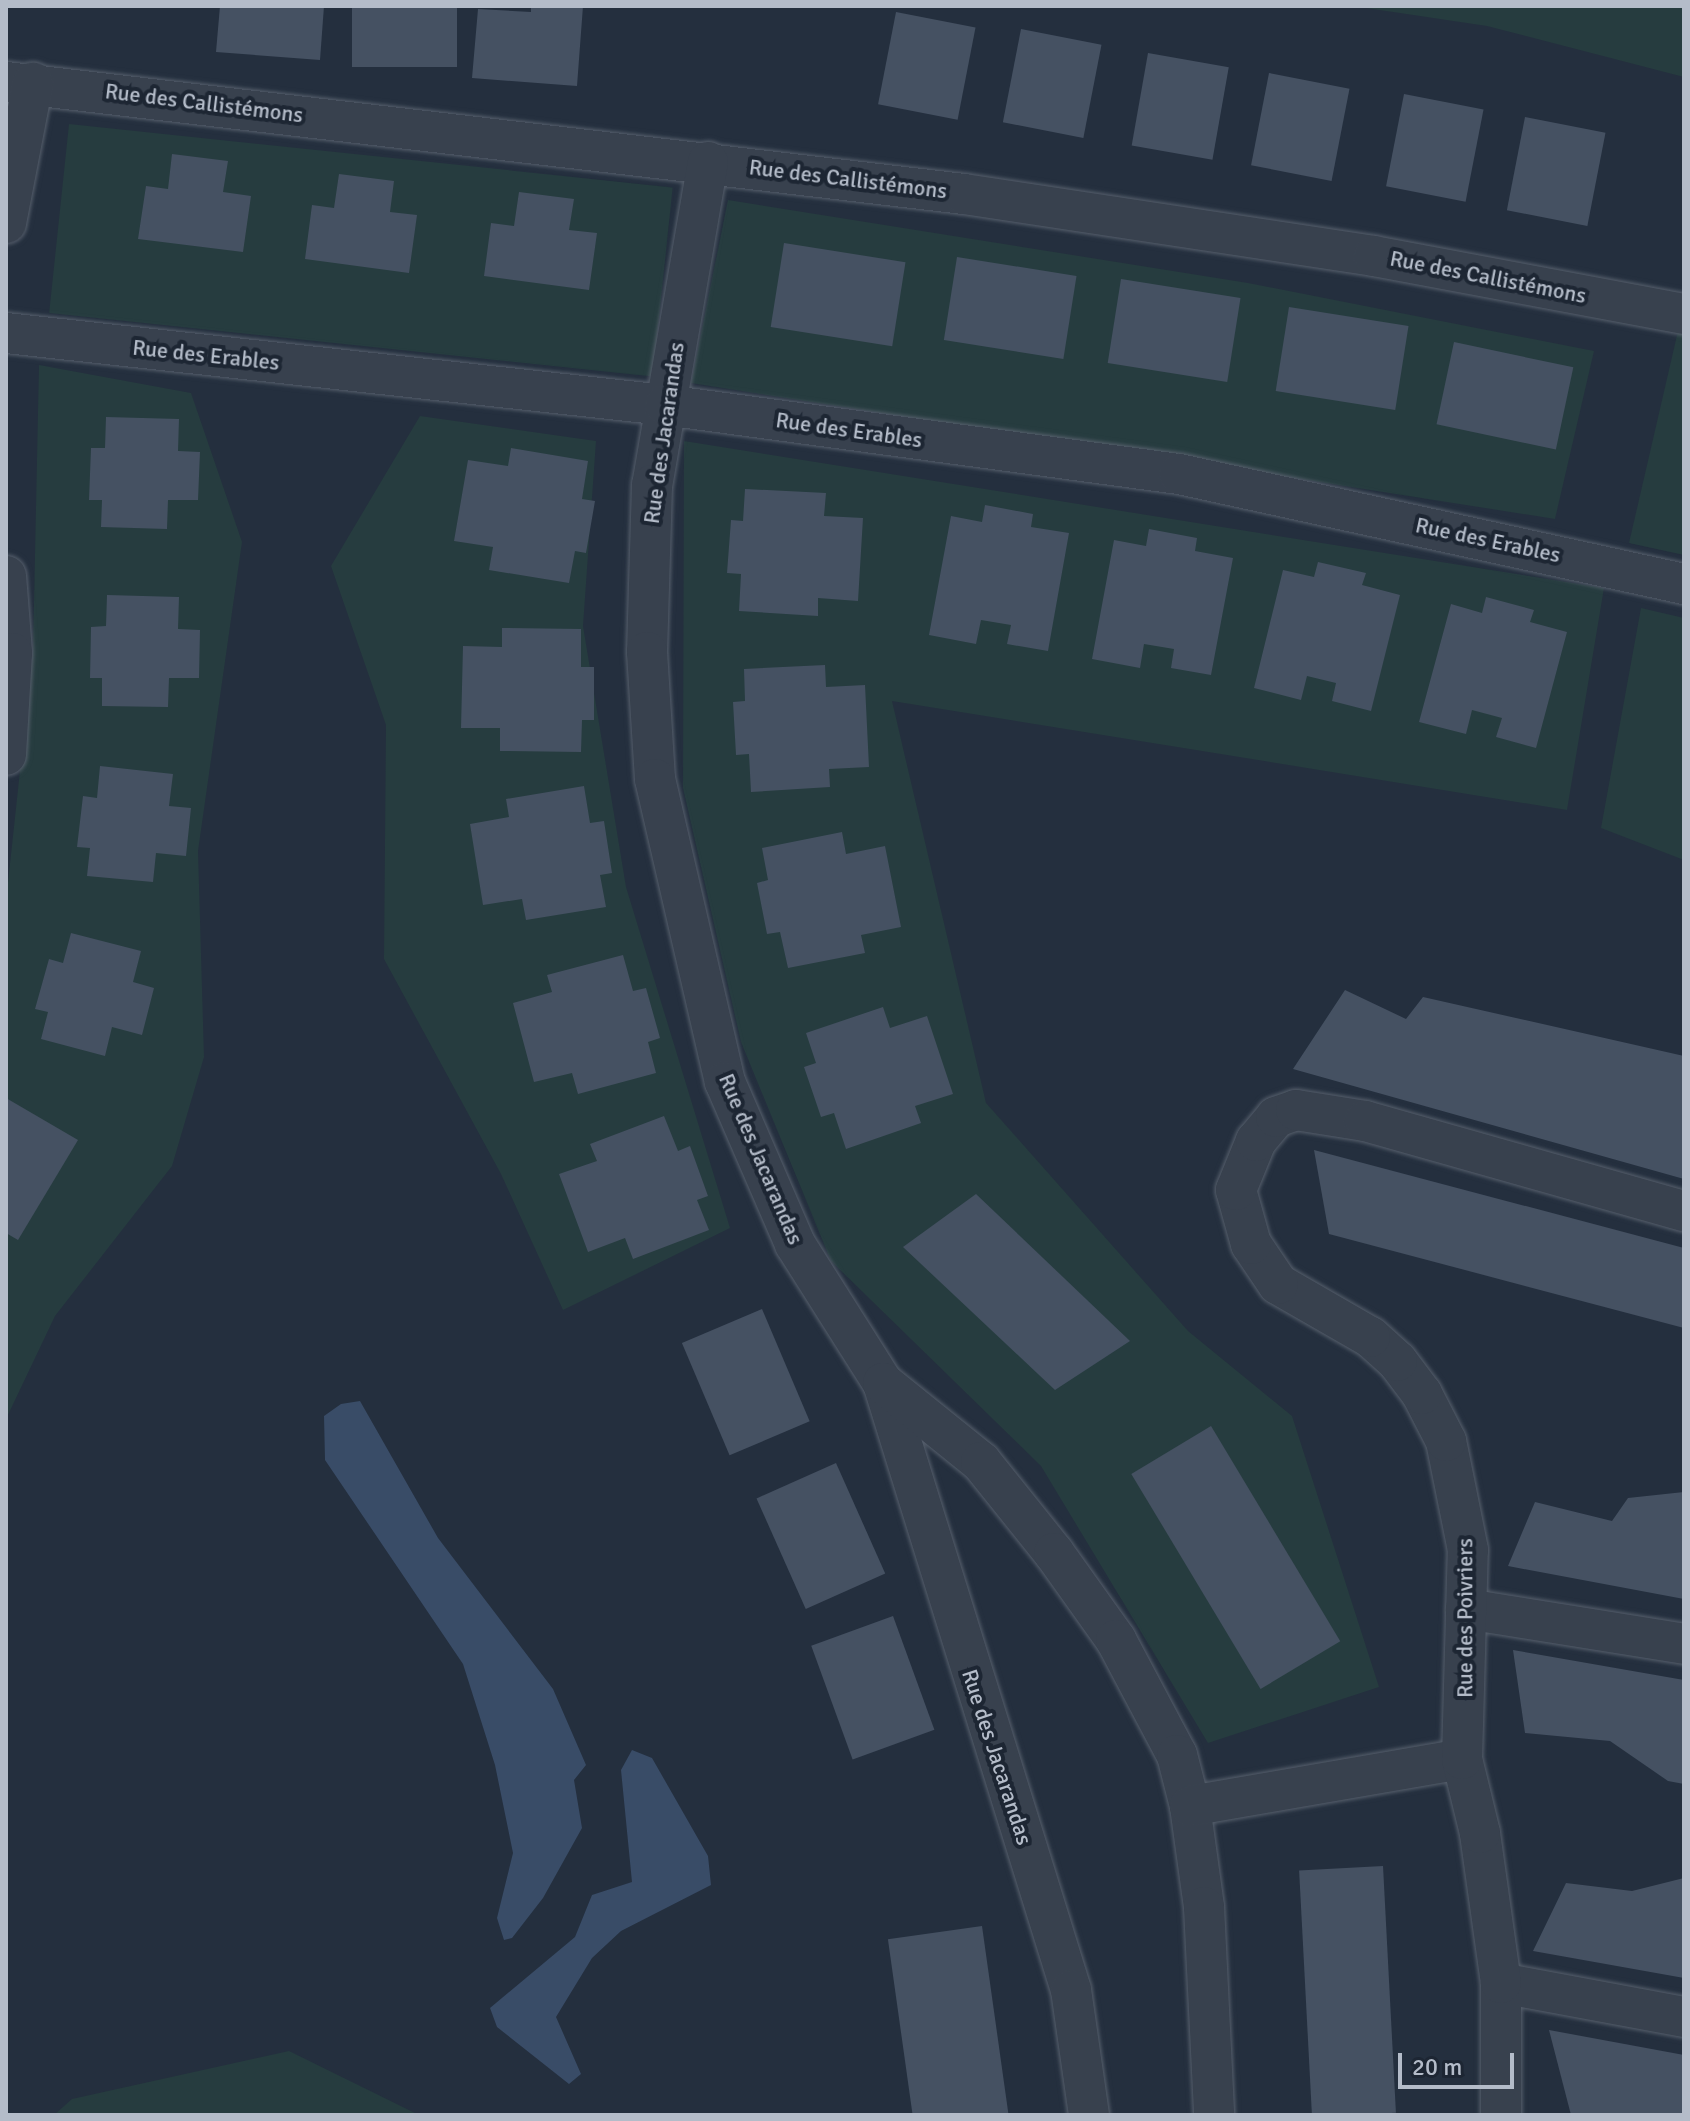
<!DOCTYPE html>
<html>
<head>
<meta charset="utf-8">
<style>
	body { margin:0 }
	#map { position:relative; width:1690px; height:2121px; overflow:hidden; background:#242f3e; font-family:Signika,sans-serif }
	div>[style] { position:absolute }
	.green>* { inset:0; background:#263c3f; transform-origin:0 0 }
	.water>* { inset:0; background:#394c67 }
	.building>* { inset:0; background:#455162; transform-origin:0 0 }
	.roads { filter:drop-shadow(0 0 2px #565f6c) drop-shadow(0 0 2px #565f6c) }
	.street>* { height:40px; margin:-20px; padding:0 20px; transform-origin:20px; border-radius:20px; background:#38414e }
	span { translate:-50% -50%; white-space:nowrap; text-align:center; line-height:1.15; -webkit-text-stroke:8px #1d2633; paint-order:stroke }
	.street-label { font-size:22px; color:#b4bcc9 }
	.frame { position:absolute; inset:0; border:8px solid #b4bcc9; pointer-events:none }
	.scale { position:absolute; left:1398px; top:2053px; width:116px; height:36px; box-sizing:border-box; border:4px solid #b4bcc9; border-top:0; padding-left:10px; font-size:24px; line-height:28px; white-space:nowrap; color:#b4bcc9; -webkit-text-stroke:6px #1d2633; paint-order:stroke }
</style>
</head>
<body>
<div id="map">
	<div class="green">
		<div style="clip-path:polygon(1353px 6px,1684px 6px,1684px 77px,1487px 26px)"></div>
		<div style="left:69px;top:124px;width:607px;height:190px;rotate:6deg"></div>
		<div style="clip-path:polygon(728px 200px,1248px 283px,1594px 351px,1555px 519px,691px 383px)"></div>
		<div style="clip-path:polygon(1681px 318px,1684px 319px,1684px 555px,1629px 543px)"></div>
		<div style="clip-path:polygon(39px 365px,191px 393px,242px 542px,198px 851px,204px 1057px,172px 1166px,55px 1316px,6px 1419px,6px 901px,33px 650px)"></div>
		<div style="clip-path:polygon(420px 416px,596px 441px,583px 626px,626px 887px,730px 1228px,563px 1310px,501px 1174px,384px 959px,386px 725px,331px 566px)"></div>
		<div style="clip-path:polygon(684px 441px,1604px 588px,1567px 810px,892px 701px,986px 1103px,1188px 1331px,1292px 1416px,1379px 1687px,1208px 1743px,1041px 1466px,831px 1261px,741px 1042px,683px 788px)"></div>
		<div style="clip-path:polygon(1641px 608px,1684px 618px,1684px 860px,1601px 828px)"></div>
		<div style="clip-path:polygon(289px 2051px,419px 2115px,54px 2115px,72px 2099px)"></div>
	</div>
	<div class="water">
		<div style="clip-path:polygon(360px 1401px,438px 1538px,553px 1689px,586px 1765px,574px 1780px,582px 1828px,543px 1898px,512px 1938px,504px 1940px,497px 1918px,513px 1853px,495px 1765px,463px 1664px,325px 1460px,324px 1416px,341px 1404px)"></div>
		<div style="clip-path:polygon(632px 1750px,652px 1758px,708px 1856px,711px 1885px,621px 1931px,592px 1958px,556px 2017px,581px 2074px,569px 2084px,497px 2027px,490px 2008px,575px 1937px,592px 1895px,632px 1882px,621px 1770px)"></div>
	</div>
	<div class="building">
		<div style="clip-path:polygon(220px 6px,324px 6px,320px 60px,216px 52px)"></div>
		<div style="left:352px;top:6px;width:105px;height:61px"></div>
		<div style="clip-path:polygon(531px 6px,583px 6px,577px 86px,472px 78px,478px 9px,531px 12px)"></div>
		<div style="left:896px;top:12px;width:81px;height:94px;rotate:11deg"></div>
		<div style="left:1021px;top:29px;width:82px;height:95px;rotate:11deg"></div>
		<div style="left:1148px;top:53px;width:82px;height:94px;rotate:10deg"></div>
		<div style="left:1269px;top:73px;width:82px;height:94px;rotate:11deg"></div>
		<div style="left:1404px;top:94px;width:81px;height:94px;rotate:11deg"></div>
		<div style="left:1525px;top:117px;width:82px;height:95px;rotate:11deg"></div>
		<div style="clip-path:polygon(172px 154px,228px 161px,223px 192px,251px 196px,243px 252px,138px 239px,146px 186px,168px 189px)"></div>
		<div style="clip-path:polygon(339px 174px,394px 181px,390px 212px,417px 215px,409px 273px,305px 259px,312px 205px,334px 208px)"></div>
		<div style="clip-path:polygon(519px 192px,574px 199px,569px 230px,597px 233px,589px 290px,484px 276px,491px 223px,514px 226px)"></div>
		<div style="left:784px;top:243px;width:123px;height:85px;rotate:9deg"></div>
		<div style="left:957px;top:257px;width:121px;height:84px;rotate:9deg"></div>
		<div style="left:1121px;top:279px;width:121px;height:85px;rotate:9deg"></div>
		<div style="left:1289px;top:307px;width:121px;height:85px;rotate:9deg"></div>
		<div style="left:1454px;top:342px;width:122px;height:84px;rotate:12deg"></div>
		<div style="clip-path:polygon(106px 417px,179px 419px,178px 451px,200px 452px,198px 500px,168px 500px,167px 529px,101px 527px,102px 500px,89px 500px,91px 448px,105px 448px)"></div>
		<div style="clip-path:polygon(511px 448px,588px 461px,582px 499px,595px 501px,586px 553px,575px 551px,569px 583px,489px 570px,493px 547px,454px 541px,468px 460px,508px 466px)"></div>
		<div style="clip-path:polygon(745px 489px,826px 493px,824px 516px,863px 518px,858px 601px,818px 598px,818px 616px,739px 611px,741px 574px,727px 573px,731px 520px,743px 521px)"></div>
		<div style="clip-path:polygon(985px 505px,1033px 514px,1031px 527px,1069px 533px,1048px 651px,1007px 644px,1011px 625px,981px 620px,976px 644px,929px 635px,951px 516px,982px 522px)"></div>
		<div style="clip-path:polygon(1149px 529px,1197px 538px,1195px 551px,1233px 558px,1211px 675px,1171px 668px,1174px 649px,1144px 644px,1140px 668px,1092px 659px,1114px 540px,1146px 546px)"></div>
		<div style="clip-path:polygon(1318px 562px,1366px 573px,1362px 585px,1400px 595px,1371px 711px,1332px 701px,1336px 683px,1307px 676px,1301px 700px,1254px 688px,1283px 570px,1314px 577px)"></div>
		<div style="clip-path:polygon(107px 595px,179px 597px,178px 629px,200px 630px,199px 678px,169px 678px,168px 707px,102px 706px,102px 678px,90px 678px,91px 627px,106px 626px)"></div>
		<div style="clip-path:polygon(1486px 597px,1534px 610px,1530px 622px,1567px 632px,1536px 748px,1496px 737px,1502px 718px,1472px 710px,1466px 734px,1419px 722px,1451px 604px,1482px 613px)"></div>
		<div style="clip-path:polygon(502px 628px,581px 629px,581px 667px,594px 667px,594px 720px,582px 720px,581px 752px,500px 751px,500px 728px,461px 728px,463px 646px,502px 647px)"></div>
		<div style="clip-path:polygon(825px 665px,826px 687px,865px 685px,869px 767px,829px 769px,830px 787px,751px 792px,749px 754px,736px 755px,733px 702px,745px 701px,744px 669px)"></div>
		<div style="clip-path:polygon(100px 766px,173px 774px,169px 806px,191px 808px,186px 856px,156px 853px,153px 882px,87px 876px,90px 848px,77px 847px,83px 796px,97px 798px)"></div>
		<div style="clip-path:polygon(584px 786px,590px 823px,604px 821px,612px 873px,600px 875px,606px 907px,526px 920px,522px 899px,483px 905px,470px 824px,509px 817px,506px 799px)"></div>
		<div style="clip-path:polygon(842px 832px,846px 854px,885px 846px,901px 927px,861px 935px,865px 953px,788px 968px,780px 932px,767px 934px,757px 883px,768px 880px,762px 848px)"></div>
		<div style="clip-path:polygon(71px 933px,141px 951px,133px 982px,154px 988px,142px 1035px,112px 1027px,105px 1056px,41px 1039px,48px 1012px,35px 1009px,49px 959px,63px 963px)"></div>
		<div style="clip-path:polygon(623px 955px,633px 991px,646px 988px,660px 1038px,648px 1042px,656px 1073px,578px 1094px,572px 1073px,534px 1082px,513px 1003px,552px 992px,547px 975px)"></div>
		<div style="clip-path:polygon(1345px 990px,1406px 1019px,1423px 997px,1684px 1056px,1684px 1179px,1293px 1069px)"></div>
		<div style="clip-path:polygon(883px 1007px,890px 1028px,927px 1016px,953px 1094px,915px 1106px,921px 1123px,846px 1149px,834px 1113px,821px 1117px,804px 1067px,816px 1063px,806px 1033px)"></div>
		<div style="clip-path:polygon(6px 1098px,78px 1140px,18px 1240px,6px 1233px)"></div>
		<div style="clip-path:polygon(664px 1116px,678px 1151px,690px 1146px,708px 1196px,697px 1200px,709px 1230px,633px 1259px,625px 1238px,588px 1252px,559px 1174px,597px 1161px,590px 1144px)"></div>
		<div style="clip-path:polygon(1314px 1150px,1684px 1248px,1684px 1328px,1329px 1234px)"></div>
		<div style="clip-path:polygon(976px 1194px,1130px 1341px,1055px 1390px,903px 1247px)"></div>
		<div style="left:762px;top:1309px;width:122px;height:87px;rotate:67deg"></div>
		<div style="left:1211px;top:1426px;width:251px;height:93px;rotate:59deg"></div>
		<div style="left:836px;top:1463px;width:121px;height:87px;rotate:66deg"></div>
		<div style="clip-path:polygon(1684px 1492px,1684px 1599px,1508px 1566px,1535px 1502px,1612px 1521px,1628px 1498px)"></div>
		<div style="left:893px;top:1616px;width:121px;height:87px;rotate:70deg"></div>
		<div style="clip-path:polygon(1513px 1650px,1684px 1680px,1684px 1784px,1668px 1781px,1610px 1741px,1525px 1733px)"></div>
		<div style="left:1383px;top:1866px;width:247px;height:84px;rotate:87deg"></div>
		<div style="clip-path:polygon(1684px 1878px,1684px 1978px,1533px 1951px,1566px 1883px,1632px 1891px)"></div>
		<div style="left:982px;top:1926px;width:191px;height:95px;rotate:82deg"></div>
		<div style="clip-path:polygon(1549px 2030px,1684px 2055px,1684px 2115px,1571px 2115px)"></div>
	</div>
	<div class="roads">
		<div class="street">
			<div style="left:6px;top:82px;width:965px;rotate:6.67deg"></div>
			<div style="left:964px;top:194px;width:415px;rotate:8.6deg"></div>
			<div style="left:1374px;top:256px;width:315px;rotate:10.6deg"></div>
			<div style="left:708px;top:162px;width:328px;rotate:99.8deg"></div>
			<div style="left:652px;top:485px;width:167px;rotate:91.7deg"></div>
			<div style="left:647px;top:652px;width:127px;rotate:86.4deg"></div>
			<div style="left:655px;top:779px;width:311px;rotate:77deg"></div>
			<div style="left:725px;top:1082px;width:176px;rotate:66.6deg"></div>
			<div style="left:795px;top:1244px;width:165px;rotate:57.7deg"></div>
			<div style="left:883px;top:1383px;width:635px;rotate:72.79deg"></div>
			<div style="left:1071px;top:1990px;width:126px;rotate:81.8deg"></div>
			<div style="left:6px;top:223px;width:143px;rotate:-79.1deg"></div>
			<div style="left:6px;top:333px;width:663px;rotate:6.24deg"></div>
			<div style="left:665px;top:405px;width:519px;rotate:7.65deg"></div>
			<div style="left:1179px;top:474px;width:517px;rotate:12.29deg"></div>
			<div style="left:6px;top:576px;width:77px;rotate:85.5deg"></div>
			<div style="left:12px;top:653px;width:102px;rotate:93.4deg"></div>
			<div style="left:883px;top:1383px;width:126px;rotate:38.9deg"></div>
			<div style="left:981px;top:1462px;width:117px;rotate:51.3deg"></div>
			<div style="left:1054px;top:1553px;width:107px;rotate:54.5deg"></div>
			<div style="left:1116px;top:1640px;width:130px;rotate:62.1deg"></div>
			<div style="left:1177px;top:1755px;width:53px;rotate:75.7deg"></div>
			<div style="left:1190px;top:1806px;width:102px;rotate:82.1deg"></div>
			<div style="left:1204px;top:1907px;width:208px;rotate:87.2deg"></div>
			<div style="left:1466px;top:1609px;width:221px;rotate:9.1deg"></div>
			<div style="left:1190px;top:1806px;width:276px;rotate:-9.8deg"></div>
			<div style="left:1501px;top:1983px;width:186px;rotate:10.5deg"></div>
			<div style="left:1501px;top:2115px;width:132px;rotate:-90deg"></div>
			<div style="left:1501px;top:1983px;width:151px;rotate:-98deg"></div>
			<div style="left:1480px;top:1833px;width:76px;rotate:-103.7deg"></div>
			<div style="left:1462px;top:1759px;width:209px;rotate:-88.4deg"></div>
			<div style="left:1468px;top:1550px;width:111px;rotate:-101.4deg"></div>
			<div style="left:1446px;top:1441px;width:53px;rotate:-117.1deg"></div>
			<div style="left:1422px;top:1394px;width:41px;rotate:-127.1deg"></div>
			<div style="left:1397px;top:1361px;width:36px;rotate:-138deg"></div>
			<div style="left:1370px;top:1337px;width:106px;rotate:-150.1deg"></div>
			<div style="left:1278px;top:1284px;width:48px;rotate:-124deg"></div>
			<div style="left:1251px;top:1244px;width:56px;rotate:-105.5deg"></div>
			<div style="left:1236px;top:1190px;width:53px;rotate:-67.8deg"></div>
			<div style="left:1256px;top:1141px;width:31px;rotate:-50deg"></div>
			<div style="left:1276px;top:1117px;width:21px;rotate:-19deg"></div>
			<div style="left:1296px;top:1110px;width:70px;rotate:9.1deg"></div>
			<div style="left:1365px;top:1121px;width:331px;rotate:15.8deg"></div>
		</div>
	</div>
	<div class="street-label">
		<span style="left:204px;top:103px;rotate:7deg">Rue des Callistémons</span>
		<span style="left:848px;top:179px;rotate:7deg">Rue des Callistémons</span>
		<span style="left:1488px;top:277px;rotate:11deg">Rue des Callistémons</span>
		<span style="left:206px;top:355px;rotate:6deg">Rue des Erables</span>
		<span style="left:849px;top:430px;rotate:8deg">Rue des Erables</span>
		<span style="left:664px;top:433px;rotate:-82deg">Rue des Jacarandas</span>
		<span style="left:1488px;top:540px;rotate:12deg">Rue des Erables</span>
		<span style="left:761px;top:1159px;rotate:67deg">Rue des Jacarandas</span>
		<span style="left:1465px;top:1618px;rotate:-90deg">Rue des Poivriers</span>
		<span style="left:997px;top:1757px;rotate:72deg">Rue des Jacarandas</span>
	</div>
	<div class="frame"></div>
	<div class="scale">20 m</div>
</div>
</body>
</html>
